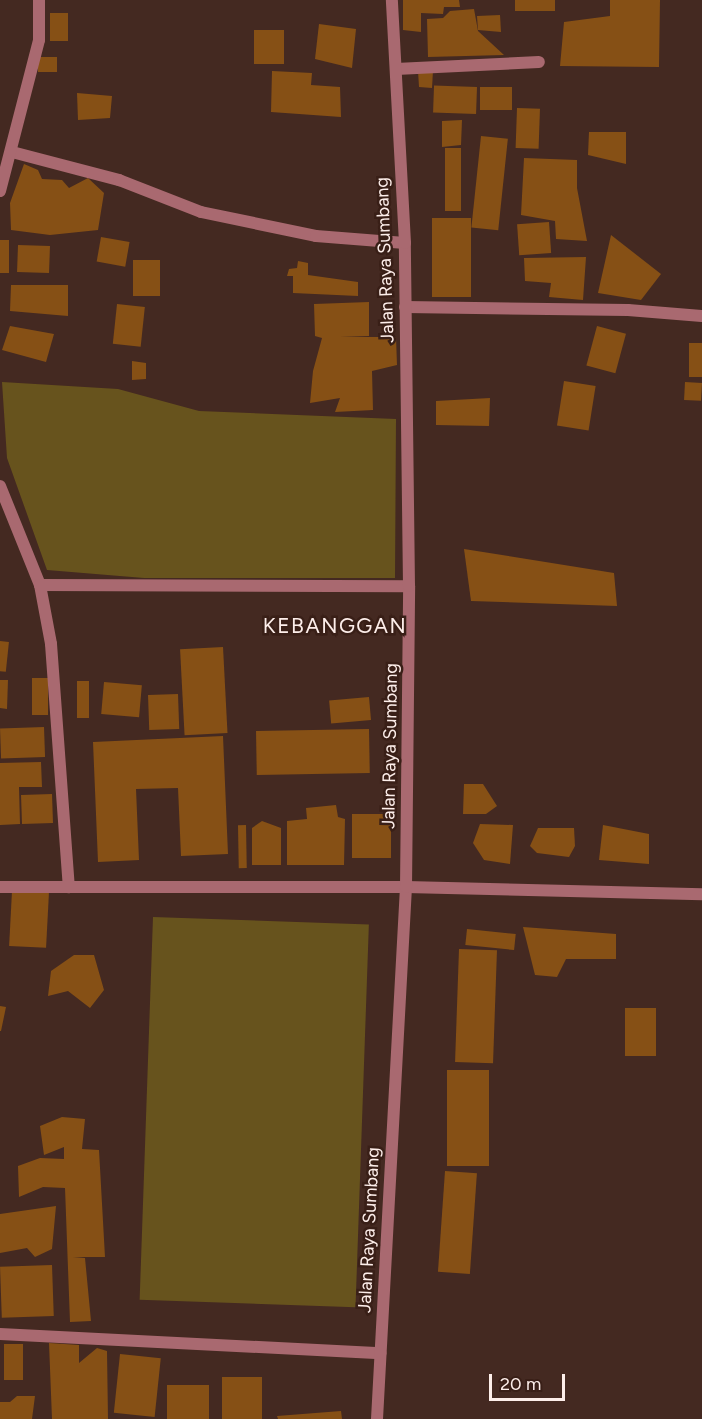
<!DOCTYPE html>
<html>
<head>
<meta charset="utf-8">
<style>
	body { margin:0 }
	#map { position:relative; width:702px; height:1419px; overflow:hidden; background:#442921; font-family:Figtree,sans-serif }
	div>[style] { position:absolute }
	.green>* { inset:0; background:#67531d; transform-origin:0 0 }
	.building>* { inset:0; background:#865015; transform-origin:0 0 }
	.minor>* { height:12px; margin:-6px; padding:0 6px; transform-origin:6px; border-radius:6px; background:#a96970 }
	.tertiary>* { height:12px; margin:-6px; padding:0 6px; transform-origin:6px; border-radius:6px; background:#a96970 }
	span { translate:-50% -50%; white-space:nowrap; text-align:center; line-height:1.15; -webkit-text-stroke:5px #391f17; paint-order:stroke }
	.street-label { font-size:18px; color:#fdeeea }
	.quarter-label { font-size:21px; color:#fdeeea; letter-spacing:1.5px }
	.scale { position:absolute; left:489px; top:1374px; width:76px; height:27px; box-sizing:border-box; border:3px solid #fdeeea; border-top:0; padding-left:8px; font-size:18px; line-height:21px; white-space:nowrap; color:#fdeeea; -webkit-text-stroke:4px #391f17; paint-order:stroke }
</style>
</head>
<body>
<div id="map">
	<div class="green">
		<div style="clip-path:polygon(2px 382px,118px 389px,199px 411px,396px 419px,395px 578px,144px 578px,47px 570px,7px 458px)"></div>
		<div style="left:153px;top:917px;width:216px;height:383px;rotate:2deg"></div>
	</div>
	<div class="building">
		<div style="clip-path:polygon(403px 0,459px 0,460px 7px,444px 7px,443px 14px,421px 13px,421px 32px,403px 30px)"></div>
		<div style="left:515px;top:0;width:40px;height:11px"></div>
		<div style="clip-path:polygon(610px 0,660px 0,659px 67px,560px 66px,564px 22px,610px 16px)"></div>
		<div style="clip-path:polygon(474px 9px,478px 31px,504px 55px,428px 57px,427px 19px,443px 18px,450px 11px)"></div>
		<div style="left:50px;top:13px;width:18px;height:28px"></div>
		<div style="clip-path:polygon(500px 15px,501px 32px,478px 30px,477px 16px)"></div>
		<div style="clip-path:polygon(319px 24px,356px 29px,352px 68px,315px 59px)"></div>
		<div style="left:254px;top:30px;width:30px;height:34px"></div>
		<div style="left:57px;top:57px;width:15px;height:19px;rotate:90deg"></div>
		<div style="clip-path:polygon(272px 71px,312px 73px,311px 85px,340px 87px,341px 117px,271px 112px)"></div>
		<div style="clip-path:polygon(418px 71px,433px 71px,432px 88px,419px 87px)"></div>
		<div style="left:477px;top:87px;width:27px;height:43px;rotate:92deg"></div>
		<div style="left:480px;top:87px;width:32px;height:23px"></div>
		<div style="clip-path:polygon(77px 93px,112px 96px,110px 118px,78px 120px)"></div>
		<div style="left:517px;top:108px;width:23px;height:40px;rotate:2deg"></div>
		<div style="clip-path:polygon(462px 120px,461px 145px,442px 147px,442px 121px)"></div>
		<div style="clip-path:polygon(589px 132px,626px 132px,626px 164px,588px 155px)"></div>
		<div style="left:481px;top:136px;width:27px;height:92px;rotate:6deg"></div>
		<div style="left:461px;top:148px;width:63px;height:16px;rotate:90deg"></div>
		<div style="clip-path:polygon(524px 158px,577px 160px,577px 188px,587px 241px,556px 239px,555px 221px,521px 215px)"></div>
		<div style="clip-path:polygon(24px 164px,38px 170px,42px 179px,62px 180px,69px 188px,88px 178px,104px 193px,98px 230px,50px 235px,11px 230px,10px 203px)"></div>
		<div style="left:432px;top:218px;width:39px;height:79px"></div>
		<div style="left:549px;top:222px;width:31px;height:32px;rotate:86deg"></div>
		<div style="clip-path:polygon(611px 235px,661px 274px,641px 300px,598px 293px)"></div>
		<div style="left:101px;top:237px;width:29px;height:25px;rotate:10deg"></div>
		<div style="left:0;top:240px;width:9px;height:33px"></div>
		<div style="left:18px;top:245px;width:32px;height:27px;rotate:2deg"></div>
		<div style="clip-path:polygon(586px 257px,583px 300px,549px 297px,551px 283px,525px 281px,524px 258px)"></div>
		<div style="left:133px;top:260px;width:27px;height:36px"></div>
		<div style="clip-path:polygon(298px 261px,308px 263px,308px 275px,358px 282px,358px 296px,293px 293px,293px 276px,287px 276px,289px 269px,297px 268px)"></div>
		<div style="clip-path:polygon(11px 285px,68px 285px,68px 316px,10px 311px)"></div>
		<div style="clip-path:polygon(369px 302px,369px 336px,340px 337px,396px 337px,397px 365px,372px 371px,373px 410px,335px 412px,340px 398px,310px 403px,313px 371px,322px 338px,315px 336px,314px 304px)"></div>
		<div style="left:117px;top:304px;width:28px;height:40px;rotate:6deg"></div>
		<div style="clip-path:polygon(10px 326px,54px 334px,46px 362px,2px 350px)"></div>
		<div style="left:597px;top:326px;width:30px;height:41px;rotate:15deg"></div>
		<div style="left:689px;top:343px;width:13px;height:34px"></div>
		<div style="clip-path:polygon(132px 361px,146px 363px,146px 379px,132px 380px)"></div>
		<div style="left:564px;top:381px;width:32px;height:45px;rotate:9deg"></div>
		<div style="left:685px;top:382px;width:17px;height:18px;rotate:3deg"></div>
		<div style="clip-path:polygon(490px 398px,489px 426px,436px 425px,436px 401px)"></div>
		<div style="clip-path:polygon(464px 549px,614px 573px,617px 606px,471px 601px)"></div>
		<div style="left:0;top:641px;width:9px;height:30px;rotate:6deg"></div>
		<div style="left:223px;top:647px;width:86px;height:43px;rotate:87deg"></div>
		<div style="left:32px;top:678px;width:16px;height:37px"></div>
		<div style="clip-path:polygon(0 680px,8px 680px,7px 709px,0 708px)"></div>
		<div style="left:77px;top:681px;width:12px;height:37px"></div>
		<div style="left:104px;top:682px;width:38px;height:32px;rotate:5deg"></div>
		<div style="left:178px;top:694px;width:35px;height:30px;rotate:88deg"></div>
		<div style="left:369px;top:697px;width:23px;height:40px;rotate:85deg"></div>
		<div style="left:44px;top:727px;width:30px;height:44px;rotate:88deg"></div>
		<div style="left:369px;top:729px;width:44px;height:113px;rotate:89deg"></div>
		<div style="clip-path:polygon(223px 736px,228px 854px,181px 856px,178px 788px,136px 789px,139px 860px,98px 862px,93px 742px)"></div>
		<div style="clip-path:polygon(41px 762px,42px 787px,19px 787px,20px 824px,0 825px,0 763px)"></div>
		<div style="clip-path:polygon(464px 784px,483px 784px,497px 806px,486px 814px,463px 814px)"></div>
		<div style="left:52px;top:794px;width:29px;height:31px;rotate:88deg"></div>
		<div style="clip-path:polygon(336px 805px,338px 817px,345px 819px,344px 865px,287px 865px,287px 821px,307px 819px,306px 808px)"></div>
		<div style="left:352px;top:814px;width:39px;height:44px"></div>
		<div style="clip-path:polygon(262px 821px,281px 828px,281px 865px,252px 865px,252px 828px)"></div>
		<div style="clip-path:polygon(480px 824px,513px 825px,510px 864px,484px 860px,473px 843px)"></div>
		<div style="left:246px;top:825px;width:43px;height:8px;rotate:89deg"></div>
		<div style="clip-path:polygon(603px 825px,649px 834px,649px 864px,599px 860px)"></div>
		<div style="clip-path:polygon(538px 828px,574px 828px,575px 846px,569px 857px,537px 853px,530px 846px)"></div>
		<div style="left:12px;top:891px;width:37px;height:55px;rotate:3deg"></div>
		<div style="clip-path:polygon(523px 927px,616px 934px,616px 959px,566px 959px,557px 977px,535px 975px)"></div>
		<div style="left:467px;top:929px;width:49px;height:16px;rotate:6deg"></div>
		<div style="left:459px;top:949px;width:38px;height:113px;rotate:2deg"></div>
		<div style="clip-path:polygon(74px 955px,94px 955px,104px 990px,90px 1008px,68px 991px,48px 996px,51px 971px)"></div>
		<div style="clip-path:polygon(0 1006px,6px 1007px,1px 1031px,0 1031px)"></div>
		<div style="left:625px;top:1008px;width:31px;height:48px"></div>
		<div style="left:447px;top:1070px;width:42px;height:96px"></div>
		<div style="clip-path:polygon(62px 1117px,85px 1119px,82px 1149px,99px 1150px,105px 1257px,73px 1257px,85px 1258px,91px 1321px,70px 1322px,65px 1188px,43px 1187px,19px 1197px,18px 1166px,40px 1158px,64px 1159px,64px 1147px,44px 1155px,40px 1126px)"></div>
		<div style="left:445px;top:1171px;width:32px;height:101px;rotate:4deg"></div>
		<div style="clip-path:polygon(56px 1206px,52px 1249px,35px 1257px,27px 1248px,0 1253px,0 1214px)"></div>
		<div style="left:52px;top:1265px;width:51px;height:52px;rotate:88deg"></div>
		<div style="clip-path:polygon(49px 1343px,79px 1345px,79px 1363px,97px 1348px,107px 1351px,108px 1419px,52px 1419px)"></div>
		<div style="left:4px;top:1344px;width:19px;height:36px"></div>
		<div style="left:120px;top:1354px;width:41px;height:59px;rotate:6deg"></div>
		<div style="left:222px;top:1377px;width:40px;height:42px"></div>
		<div style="left:167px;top:1385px;width:42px;height:34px"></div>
		<div style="clip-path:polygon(17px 1396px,35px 1396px,32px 1419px,0 1419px,0 1402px,10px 1402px)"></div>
		<div style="clip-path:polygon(341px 1411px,342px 1419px,278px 1419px,277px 1416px)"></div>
	</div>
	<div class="minor">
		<div style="left:396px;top:69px;width:143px;rotate:-2.8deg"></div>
		<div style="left:12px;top:152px;width:111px;rotate:14.7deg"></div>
		<div style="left:119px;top:180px;width:88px;rotate:21.3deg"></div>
		<div style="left:201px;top:212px;width:117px;rotate:11.8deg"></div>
		<div style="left:316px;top:236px;width:89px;rotate:4.5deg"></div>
		<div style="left:0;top:191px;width:156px;rotate:-75.5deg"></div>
		<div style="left:39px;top:40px;width:40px;rotate:-90deg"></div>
		<div style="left:405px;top:307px;width:223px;rotate:0.8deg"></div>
		<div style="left:628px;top:310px;width:74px;rotate:4.6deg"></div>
		<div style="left:0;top:486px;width:107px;rotate:68deg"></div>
		<div style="left:40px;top:585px;width:60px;rotate:79.4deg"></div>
		<div style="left:51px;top:644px;width:244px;rotate:85.8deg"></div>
		<div style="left:40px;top:585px;width:369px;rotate:0.2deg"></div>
		<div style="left:0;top:887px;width:406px"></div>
		<div style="left:0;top:1334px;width:381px;rotate:2.9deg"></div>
	</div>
	<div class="tertiary">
		<div style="left:406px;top:887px;width:296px;rotate:1.4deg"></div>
		<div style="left:377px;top:1419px;width:533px;rotate:-86.88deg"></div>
		<div style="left:406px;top:887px;width:301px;rotate:-89.4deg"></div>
		<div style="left:409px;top:586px;width:343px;rotate:-90.7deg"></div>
		<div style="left:405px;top:243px;width:243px;rotate:-93.1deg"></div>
	</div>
	<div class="street-label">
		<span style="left:385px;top:260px;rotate:-92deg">Jalan Raya Sumbang</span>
		<span style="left:390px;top:746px;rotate:-89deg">Jalan Raya Sumbang</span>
		<span style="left:369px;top:1230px;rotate:-87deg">Jalan Raya Sumbang</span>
	</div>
	<div class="quarter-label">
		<span style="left:335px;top:626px">KEBANGGAN</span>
	</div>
	<div class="scale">20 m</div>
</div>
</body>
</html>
